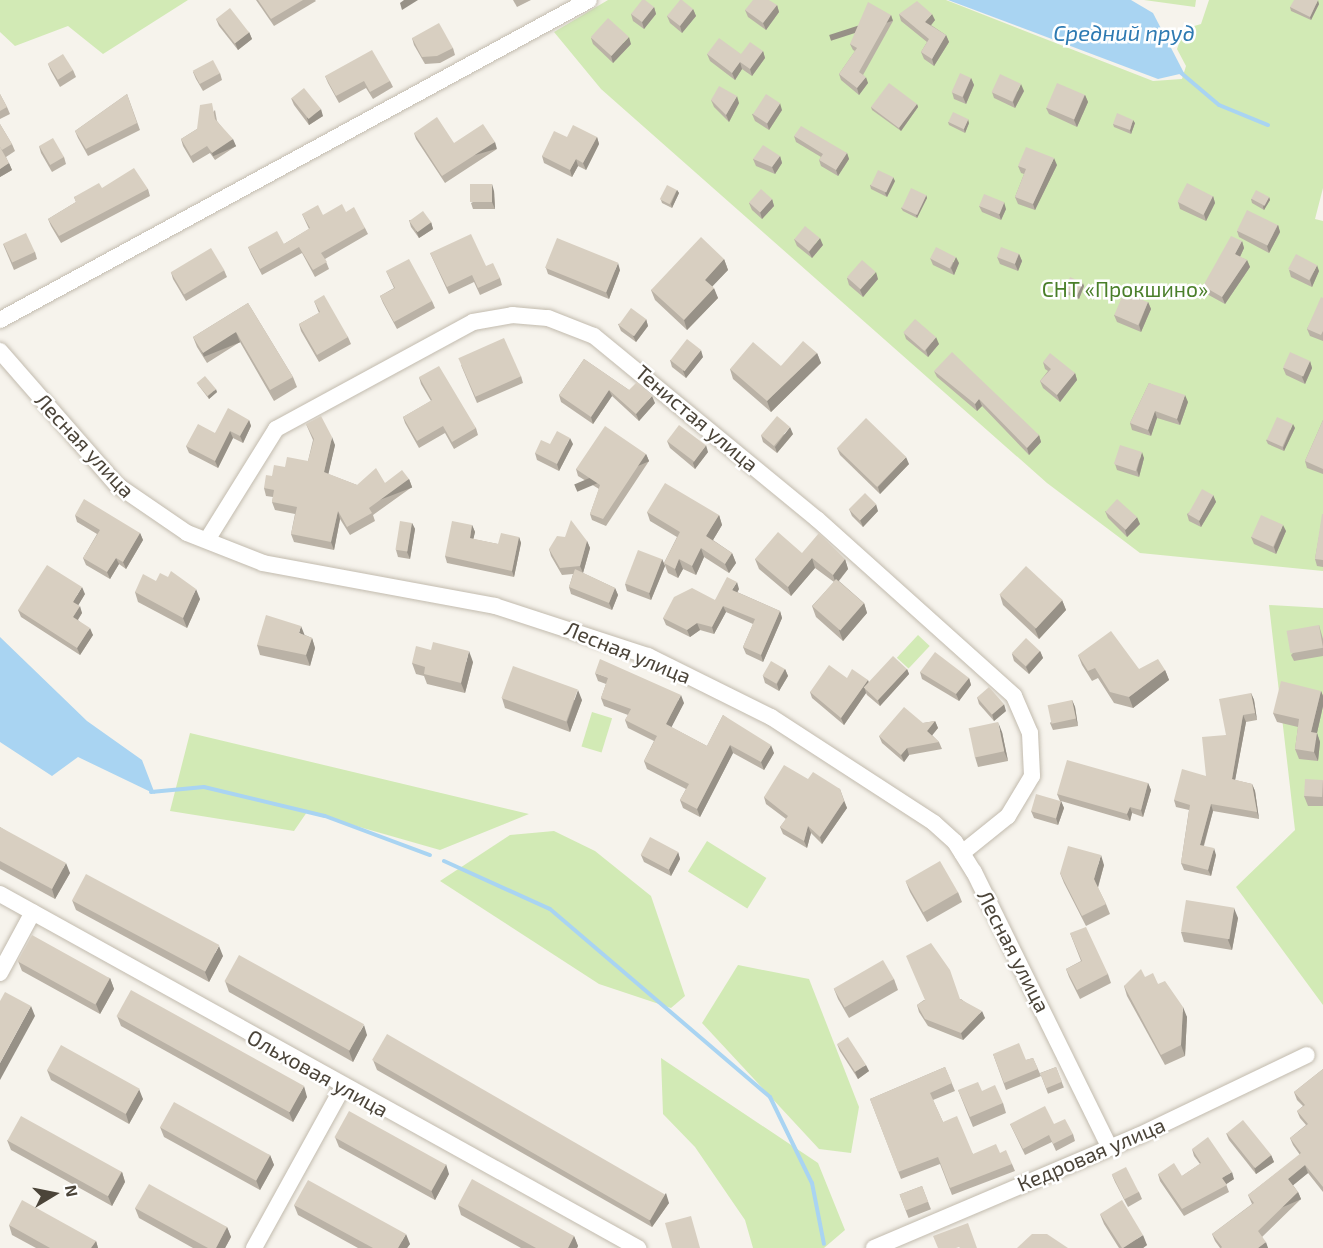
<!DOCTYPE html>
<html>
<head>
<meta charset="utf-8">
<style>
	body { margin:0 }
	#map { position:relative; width:1323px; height:1248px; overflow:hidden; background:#f6f3ec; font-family:"Exo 2",sans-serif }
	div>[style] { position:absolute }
	.green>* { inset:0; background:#d2eab5; transform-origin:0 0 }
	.water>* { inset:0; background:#a9d4f2 }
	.stream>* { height:4px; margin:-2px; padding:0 2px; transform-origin:2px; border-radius:2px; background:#a9d4f2 }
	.roads { filter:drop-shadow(0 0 2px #c2bbae) drop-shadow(0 0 2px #c2bbae) }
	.minor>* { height:16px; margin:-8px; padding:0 8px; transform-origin:8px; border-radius:8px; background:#fff }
	.wall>* { inset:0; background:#bab2a6; transform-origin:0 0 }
	.shaded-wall>* { inset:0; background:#979187; transform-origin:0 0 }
	.building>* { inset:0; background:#d8cfc1; transform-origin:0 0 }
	span { translate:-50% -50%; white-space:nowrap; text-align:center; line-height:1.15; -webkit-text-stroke:5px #fff; paint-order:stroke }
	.park-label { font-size:21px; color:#4a7f2a }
	.street-label { font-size:21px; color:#4b4439 }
	.water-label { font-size:22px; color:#2e7ab2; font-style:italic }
	.north { position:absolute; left:24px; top:1164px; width:60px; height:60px; -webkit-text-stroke:4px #fff; paint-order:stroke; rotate:80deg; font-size:16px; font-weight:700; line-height:24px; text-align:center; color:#4b4439 }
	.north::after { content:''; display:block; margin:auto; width:21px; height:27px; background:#4b4439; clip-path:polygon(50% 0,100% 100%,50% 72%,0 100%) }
</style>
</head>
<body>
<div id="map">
	<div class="green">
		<div style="clip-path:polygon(0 0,188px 0,103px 54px,68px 26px,15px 46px,0 32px)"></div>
		<div style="clip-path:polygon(608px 0,946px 0,1153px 81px,1182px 79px,1186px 66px,1177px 49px,1184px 29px,1201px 24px,1209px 0,1323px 0,1323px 188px,1315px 219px,1323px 221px,1323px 571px,1140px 553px,1047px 483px,601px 89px,554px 32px)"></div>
		<div style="clip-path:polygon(1144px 0,1196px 0,1195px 7px)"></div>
		<div style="clip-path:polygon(1269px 605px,1323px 608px,1323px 1005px,1236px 887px,1295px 830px)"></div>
		<div style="left:918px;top:635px;width:16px;height:31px;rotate:43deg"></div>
		<div style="left:592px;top:712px;width:21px;height:36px;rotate:17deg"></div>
		<div style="clip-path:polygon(190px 733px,529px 814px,440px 850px,307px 812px,294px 831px,170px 811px)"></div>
		<div style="clip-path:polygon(554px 831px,595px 851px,651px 896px,685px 996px,671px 1008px,599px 984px,440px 881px,510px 835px)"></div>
		<div style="left:707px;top:841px;width:70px;height:36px;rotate:32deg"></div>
		<div style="clip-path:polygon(738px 965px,809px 979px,859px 1107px,851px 1153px,819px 1149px,702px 1023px)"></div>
		<div style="clip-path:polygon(661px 1058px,818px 1163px,845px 1230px,824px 1248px,753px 1248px,745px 1220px,695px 1147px,663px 1114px)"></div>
	</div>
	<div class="water">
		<div style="clip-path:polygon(948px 0,1131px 0,1153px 13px,1184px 73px,1158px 79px)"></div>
		<div style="clip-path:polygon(0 637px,87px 721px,142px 760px,155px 794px,78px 757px,52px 776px,0 742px)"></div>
	</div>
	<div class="stream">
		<div style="left:1180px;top:72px;width:51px;rotate:40.2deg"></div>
		<div style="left:1219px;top:105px;width:53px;rotate:22.2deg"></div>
		<div style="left:151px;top:792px;width:53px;rotate:-5.4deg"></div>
		<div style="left:204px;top:787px;width:124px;rotate:13.5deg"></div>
		<div style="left:325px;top:816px;width:112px;rotate:20.4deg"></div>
		<div style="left:444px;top:861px;width:116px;rotate:24.4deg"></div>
		<div style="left:550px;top:909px;width:289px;rotate:40.5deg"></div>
		<div style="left:770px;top:1097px;width:96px;rotate:64deg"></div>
		<div style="left:812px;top:1183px;width:62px;rotate:78.9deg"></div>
	</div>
	<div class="roads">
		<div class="minor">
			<div style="left:0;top:320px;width:670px;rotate:-28.51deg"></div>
			<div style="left:0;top:351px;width:178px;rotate:48.9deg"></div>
			<div style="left:117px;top:485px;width:85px;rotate:34.4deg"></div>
			<div style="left:187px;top:533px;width:82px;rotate:21.5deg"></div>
			<div style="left:263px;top:563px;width:236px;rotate:10.5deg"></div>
			<div style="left:495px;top:606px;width:161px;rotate:18.1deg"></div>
			<div style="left:648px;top:656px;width:137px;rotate:26.4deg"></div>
			<div style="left:771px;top:717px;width:194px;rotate:33deg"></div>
			<div style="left:934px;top:823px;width:28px;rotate:42deg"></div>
			<div style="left:955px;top:842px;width:36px;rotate:58deg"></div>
			<div style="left:974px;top:872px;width:305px;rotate:63.8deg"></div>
			<div style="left:207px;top:540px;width:131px;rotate:-58.1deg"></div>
			<div style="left:276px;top:429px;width:224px;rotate:-28.5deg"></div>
			<div style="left:473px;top:322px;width:40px;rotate:-10deg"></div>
			<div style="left:512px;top:315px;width:36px;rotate:5deg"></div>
			<div style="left:548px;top:318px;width:49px;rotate:21.4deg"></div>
			<div style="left:594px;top:336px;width:288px;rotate:39.4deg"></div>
			<div style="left:817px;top:519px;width:265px;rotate:41.9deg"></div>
			<div style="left:1014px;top:696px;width:40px;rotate:66.6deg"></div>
			<div style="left:1030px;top:733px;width:43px;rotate:87.3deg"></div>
			<div style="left:1032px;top:776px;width:47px;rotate:121deg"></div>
			<div style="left:1008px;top:816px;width:59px;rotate:141.2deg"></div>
			<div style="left:0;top:894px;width:730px;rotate:29.02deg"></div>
			<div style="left:0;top:973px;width:69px;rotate:-61.6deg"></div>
			<div style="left:254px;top:1248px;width:184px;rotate:-61.1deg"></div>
			<div style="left:874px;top:1248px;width:287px;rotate:-23deg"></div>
			<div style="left:1138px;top:1136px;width:187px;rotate:-25.6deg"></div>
		</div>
	</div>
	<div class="wall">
		<div style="clip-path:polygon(256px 0,315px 0,316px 1px,274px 26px)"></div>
		<div style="clip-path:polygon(513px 0,531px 0,517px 7px)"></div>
		<div style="clip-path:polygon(1319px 4px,1311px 20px,1291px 11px,1290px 7px)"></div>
		<div style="clip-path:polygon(777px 5px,779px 12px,766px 30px,748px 17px,745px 10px)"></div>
		<div style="clip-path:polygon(654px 7px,656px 14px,644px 29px,633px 21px,631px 14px)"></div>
		<div style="clip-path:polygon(693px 9px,696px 16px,682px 33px,670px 23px,667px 16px)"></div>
		<div style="clip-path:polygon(899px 14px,935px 20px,931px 25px,946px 35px,949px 42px,934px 66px,924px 59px,921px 52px,927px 42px,901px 21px)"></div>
		<div style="clip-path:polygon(891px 15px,893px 21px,863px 75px,868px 83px,859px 95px,841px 80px,839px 74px,855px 51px,853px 50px,850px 44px)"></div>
		<div style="clip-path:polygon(216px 19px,249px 32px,252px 39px,238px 50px,219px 26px)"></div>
		<div style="clip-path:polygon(412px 38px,453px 48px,455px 55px,440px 63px,425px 64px,414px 45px)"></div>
		<div style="clip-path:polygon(591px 38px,631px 44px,613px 63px,593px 44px)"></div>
		<div style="clip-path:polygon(763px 51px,765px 58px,752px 76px,742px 69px,735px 80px,710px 61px,707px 54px,741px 54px)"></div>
		<div style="clip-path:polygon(48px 64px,73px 70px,76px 77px,60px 87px,51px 71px)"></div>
		<div style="clip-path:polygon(193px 72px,220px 73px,222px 80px,203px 91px,196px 79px)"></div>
		<div style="clip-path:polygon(325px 76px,390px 81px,393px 87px,373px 99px,366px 88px,339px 103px,328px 83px)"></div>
		<div style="clip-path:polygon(971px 78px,974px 85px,966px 104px,954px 99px,952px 92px)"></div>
		<div style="clip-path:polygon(1024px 91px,1015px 108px,994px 98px,992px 92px)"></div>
		<div style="clip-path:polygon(0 94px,7px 107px,10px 114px,0 119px)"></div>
		<div style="clip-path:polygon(127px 94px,140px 130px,88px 156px,78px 138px,75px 131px)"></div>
		<div style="clip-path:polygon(1085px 95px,1088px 102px,1077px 127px,1049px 114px,1046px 108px)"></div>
		<div style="clip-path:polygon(291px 98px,323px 116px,309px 125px,294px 105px)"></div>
		<div style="clip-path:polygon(711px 100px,739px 103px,729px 122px,714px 107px)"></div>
		<div style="clip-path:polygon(917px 104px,918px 107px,901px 131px,872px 110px,871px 107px)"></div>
		<div style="clip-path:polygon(215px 110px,217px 121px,236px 146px,215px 160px,210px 153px,193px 163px,183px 146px,181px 139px,197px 129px)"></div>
		<div style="clip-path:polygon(782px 110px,769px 130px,755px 121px,752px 114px)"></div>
		<div style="clip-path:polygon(948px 122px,969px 123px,965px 133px,949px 125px)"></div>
		<div style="clip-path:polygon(1135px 123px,1131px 134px,1114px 127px,1113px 124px)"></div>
		<div style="clip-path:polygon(0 124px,12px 144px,15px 151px,6px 157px,12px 170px,0 177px)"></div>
		<div style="clip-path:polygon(414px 133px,454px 143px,497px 149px,445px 183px,416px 139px)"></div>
		<div style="clip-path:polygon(794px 136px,847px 153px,849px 159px,838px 176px,821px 166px,819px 160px,821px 157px,796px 142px)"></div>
		<div style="clip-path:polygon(567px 137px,597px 137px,599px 144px,586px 170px,578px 166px,572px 177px,544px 163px,542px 156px)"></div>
		<div style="clip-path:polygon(39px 146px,64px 157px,66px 164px,52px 172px,41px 153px)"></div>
		<div style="clip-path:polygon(780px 156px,782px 163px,775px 174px,756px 166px,753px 159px)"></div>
		<div style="clip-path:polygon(1057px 165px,1035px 210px,1018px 204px,1015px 197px,1024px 174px,1021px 173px,1018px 166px)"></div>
		<div style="clip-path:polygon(895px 181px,887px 197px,871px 189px,870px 185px)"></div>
		<div style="clip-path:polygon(102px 188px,148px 189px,150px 196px,61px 243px,51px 226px,48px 219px,76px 202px,74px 197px)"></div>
		<div style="clip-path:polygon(677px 190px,679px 193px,672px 208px,662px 203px,661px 200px)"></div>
		<div style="clip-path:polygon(494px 191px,495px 209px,473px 209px,471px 203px)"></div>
		<div style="clip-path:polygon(926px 195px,927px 198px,917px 218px,903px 211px,901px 208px)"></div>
		<div style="clip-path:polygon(1213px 196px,1215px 203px,1206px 221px,1180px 209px,1178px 202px)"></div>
		<div style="clip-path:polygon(1269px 197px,1270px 200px,1264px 210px,1252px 203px,1251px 199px)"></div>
		<div style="clip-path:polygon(772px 199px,774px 206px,762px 219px,752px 210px,749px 203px)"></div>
		<div style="clip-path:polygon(979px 206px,1006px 209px,1001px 220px,982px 212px)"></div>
		<div style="clip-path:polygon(346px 212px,365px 228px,368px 234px,325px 259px,329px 269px,315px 277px,302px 253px,262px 275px,251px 254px,248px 247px,284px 244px,309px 229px,302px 214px,323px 215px)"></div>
		<div style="clip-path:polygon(409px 220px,431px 222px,433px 229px,419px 238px,411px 227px)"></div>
		<div style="clip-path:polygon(1278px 225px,1280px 232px,1269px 253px,1239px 237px,1237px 231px)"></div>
		<div style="clip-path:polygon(794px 239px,823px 245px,812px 258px,797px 246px)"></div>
		<div style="clip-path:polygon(1242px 241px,1244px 248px,1240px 257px,1247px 260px,1250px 267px,1225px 304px,1205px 293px,1203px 286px)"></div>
		<div style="clip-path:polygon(3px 244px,35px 252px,37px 259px,14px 270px)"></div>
		<div style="clip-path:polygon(430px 253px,486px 266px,500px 278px,502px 285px,480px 295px,474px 282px,449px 294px)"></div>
		<div style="clip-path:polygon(1019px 254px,1022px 261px,1018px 271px,1000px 264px,997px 257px)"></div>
		<div style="clip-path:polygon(930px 258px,959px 263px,954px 275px,933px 265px)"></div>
		<div style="clip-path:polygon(724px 259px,728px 270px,712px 286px,718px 298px,687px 330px,655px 300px,651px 290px)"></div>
		<div style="clip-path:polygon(546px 268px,620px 270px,609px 299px,548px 274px)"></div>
		<div style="clip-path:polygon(224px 270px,227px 277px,186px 301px,173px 279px,171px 272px)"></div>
		<div style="clip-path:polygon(1289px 270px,1319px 271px,1312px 287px,1291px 277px)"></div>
		<div style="clip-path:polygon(386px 271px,432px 301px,435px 308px,397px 329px,383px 303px,380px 296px,394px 288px)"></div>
		<div style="clip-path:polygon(847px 278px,878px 279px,863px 297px,849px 285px)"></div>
		<div style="clip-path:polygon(1084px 286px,1079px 299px,1066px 294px,1065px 290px)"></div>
		<div style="clip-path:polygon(1323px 298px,1323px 341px,1310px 336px,1307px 329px)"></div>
		<div style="clip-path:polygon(314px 301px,348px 337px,351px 344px,319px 362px,301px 331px,299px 324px,319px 313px)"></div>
		<div style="clip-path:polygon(1148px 302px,1151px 309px,1141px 332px,1117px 322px,1114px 315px)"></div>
		<div style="clip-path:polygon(248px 303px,293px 377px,297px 387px,274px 401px,240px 342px,207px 363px,197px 347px,193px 337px)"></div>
		<div style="clip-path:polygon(646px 319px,648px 326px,636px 342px,621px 331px,618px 324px)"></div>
		<div style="clip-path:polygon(904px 333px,939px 344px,928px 357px,906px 339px)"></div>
		<div style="clip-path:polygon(817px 353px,821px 363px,771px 412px,733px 379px,730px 369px,781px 366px)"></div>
		<div style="clip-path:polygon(703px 357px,686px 378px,672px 367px,670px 360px)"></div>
		<div style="clip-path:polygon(584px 359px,629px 390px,655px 403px,639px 421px,612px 396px,593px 424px,561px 402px,559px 395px)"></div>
		<div style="clip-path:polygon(1310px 361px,1312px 368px,1305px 384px,1286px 375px,1283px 368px)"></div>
		<div style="clip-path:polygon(1043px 362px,1075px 373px,1077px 380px,1060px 402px,1043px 388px,1040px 381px,1048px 371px,1045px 369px)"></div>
		<div style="clip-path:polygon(461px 365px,521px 376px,523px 383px,477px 403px)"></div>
		<div style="clip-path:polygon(934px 371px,1039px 435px,1041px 442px,1029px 455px,982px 406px,977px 411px,937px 377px)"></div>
		<div style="clip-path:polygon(419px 377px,476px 428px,478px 435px,454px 449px,445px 433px,419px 448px,405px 423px,403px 417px,431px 401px,421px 384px)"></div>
		<div style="clip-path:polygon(197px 383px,217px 392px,209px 399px,199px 386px)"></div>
		<div style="clip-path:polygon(1149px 383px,1188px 402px,1180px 425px,1157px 418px,1151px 436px,1132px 430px,1130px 423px)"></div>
		<div style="clip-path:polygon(249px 420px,251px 426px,243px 443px,233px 438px,218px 468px,189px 453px,186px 446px,215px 433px)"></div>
		<div style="clip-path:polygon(1323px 420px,1323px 474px,1307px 468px,1305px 461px)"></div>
		<div style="clip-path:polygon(306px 424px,335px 445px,328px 474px,357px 485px,385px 483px,409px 479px,412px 487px,373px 515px,375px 521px,350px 535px,340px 519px,334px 550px,294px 542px,291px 534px,295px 514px,275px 510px,272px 502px,273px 497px,266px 496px,264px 488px,272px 476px,285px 467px,308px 461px,313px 440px)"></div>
		<div style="clip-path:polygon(1295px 428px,1284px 451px,1268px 444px,1266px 440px)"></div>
		<div style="clip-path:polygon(793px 434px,777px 453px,763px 442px,761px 435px)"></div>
		<div style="clip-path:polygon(667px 441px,708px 452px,695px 469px,670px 448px)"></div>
		<div style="clip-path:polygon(573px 444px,559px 471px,537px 460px,535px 453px)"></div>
		<div style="clip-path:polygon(837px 448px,909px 464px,880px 494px,840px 455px)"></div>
		<div style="clip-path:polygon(646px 454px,649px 461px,606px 526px,592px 520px,590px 514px,599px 489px,578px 476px,576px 469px)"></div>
		<div style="clip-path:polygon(1144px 458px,1139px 477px,1117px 470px,1115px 464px)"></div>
		<div style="clip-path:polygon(1213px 495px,1216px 502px,1201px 527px,1189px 521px,1187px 514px)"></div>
		<div style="clip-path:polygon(849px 509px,878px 511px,863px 527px,852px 516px)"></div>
		<div style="clip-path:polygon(1105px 511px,1140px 524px,1127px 537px,1108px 518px)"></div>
		<div style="clip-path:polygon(647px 512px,719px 515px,722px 525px,713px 540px,732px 553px,736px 563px,729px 573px,704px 557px,696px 575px,683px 569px,678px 578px,668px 573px,664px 563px,677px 537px,650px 521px)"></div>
		<div style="clip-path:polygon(1323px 514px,1323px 567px,1317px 566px,1315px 559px)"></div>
		<div style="clip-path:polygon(75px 515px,140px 533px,143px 540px,126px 569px,119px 564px,110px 579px,86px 565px,83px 558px,97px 534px,77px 522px)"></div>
		<div style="clip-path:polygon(412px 523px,415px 529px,410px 559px,398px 557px,396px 550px)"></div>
		<div style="clip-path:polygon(472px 525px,475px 532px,473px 539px,498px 544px,519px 537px,521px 543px,514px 577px,447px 563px,445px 556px)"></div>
		<div style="clip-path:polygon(1286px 531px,1276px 554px,1254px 544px,1251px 537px)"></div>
		<div style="clip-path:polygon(587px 541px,590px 548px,583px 573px,615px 588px,618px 595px,612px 610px,571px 594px,569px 587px,573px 574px,562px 575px,551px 556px,549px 549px)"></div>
		<div style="clip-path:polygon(802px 553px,845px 559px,848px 569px,839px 581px,864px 603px,867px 613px,843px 641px,816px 617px,812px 606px,834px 582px,815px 568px,791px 596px,759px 569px,755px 559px)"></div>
		<div style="clip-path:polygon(662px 559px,665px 566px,651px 600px,627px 591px,625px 584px)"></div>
		<div style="clip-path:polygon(168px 577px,200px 599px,187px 628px,138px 602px,135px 592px,156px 581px)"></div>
		<div style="clip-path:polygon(739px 589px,737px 592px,780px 611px,782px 618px,763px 662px,746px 654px,743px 647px,753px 624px,726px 612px,714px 634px,700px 630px,690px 637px,666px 625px,663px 618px,715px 600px)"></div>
		<div style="clip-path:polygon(85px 594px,78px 605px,82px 613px,78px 620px,93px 635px,80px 655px,21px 617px,18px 610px)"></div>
		<div style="clip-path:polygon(1000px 595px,1062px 600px,1066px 610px,1039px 639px,1003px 605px)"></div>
		<div style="clip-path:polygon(1319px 625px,1323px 639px,1323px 656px,1294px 661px,1291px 655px)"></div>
		<div style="clip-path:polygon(305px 635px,312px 638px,315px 648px,310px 666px,260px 655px,257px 645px)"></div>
		<div style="clip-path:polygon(1040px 651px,1043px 658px,1029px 674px,1014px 661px,1012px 654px)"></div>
		<div style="clip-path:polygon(1078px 655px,1139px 669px,1165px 670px,1169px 680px,1133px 708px,1114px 703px,1098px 678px,1092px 681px,1082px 665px)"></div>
		<div style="clip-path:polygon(473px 662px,465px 693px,427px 684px,424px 676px,416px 674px,412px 663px)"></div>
		<div style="clip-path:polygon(785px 669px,788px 676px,779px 691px,765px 683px,763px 676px)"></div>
		<div style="clip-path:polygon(907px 669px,909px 674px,880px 706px,867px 695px,866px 693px,844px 725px,812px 698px,810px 692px,847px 678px,868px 680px,869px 684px)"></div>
		<div style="clip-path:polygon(920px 672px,969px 678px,971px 685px,959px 701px,922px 679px)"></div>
		<div style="clip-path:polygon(595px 673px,684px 703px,671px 727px,707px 746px,723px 715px,774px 753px,764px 770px,733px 753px,700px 817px,683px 808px,680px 800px,686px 789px,647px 769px,644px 761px,654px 741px,628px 728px,625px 720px,628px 715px,604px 706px,601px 698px,606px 684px,598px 681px)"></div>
		<div style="clip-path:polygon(1321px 691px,1323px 696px,1323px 706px,1317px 733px,1320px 742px,1318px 761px,1299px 759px,1295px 749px,1298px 727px,1277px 722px,1273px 713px)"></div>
		<div style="clip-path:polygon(1251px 693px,1254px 700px,1257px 720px,1246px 722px,1235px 780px,1252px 784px,1255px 791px,1259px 819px,1213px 811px,1204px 846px,1216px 855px,1211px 876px,1184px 870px,1181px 863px,1189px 810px,1176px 807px,1174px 800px,1206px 776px,1226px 735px)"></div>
		<div style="clip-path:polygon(977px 697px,1006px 711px,994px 721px,979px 704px)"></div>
		<div style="clip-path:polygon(502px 698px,582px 700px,570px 732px,505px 708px)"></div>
		<div style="clip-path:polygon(1072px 700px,1075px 707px,1078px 726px,1053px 730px,1050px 723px)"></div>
		<div style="clip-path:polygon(935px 721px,938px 728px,932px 735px,939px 742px,942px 749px,909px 755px,904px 762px,882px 743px,879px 736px,923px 723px)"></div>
		<div style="clip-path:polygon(1002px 732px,1008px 761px,978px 767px,975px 757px)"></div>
		<div style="clip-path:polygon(808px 779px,840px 789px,847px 808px,822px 844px,811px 833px,807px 848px,783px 834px,780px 827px,786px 819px,766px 804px,764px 797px)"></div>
		<div style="clip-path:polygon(1323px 780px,1323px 806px,1308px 806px,1304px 796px)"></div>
		<div style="clip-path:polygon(1148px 783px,1151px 790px,1143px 817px,1132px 813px,1130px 821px,1061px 801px,1064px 808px,1058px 825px,1034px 818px,1031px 811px,1060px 801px,1057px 794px)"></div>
		<div style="clip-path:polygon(0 827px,70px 873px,55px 899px,0 869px)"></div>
		<div style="clip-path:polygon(678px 852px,680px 859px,671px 876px,644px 862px,641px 855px)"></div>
		<div style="clip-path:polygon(1104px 865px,1098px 888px,1106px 904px,1110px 914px,1086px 926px,1064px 883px,1060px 873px)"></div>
		<div style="clip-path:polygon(906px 882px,958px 892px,962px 902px,927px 922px,910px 892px)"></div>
		<div style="clip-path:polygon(72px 900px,223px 956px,209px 982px,76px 910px)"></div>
		<div style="clip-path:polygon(1238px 918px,1232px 950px,1184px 942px,1181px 932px)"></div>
		<div style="clip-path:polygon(1070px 933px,1108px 974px,1111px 983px,1080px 999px,1069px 977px,1066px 969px,1081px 961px)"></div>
		<div style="clip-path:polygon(18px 961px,110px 978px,114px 989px,100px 1014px,22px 971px)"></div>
		<div style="clip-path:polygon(1145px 977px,1158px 984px,1187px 1017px,1185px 1056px,1165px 1065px,1127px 996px,1124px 986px)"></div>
		<div style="clip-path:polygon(894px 979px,898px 990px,849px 1018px,838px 999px,834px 989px)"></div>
		<div style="clip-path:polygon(225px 981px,367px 1035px,353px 1062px,229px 992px)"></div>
		<div style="clip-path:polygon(961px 999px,985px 1018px,963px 1040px,928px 1026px,919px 1012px,917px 1005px,924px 1000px)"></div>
		<div style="clip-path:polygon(117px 1016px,307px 1097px,293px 1122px,121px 1026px)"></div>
		<div style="clip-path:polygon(837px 1044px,869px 1071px,858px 1079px,840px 1051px)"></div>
		<div style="clip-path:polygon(993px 1054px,1026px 1060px,1033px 1058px,1041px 1076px,1006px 1090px)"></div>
		<div style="clip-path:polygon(373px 1060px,669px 1203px,652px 1227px,377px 1070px)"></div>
		<div style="clip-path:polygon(945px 1067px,955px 1091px,933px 1100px,943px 1122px,973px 1154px,1000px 1153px,1012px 1164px,1015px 1171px,952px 1195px,940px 1164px,901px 1179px,870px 1099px)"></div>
		<div style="left:1056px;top:1067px;width:22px;height:17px;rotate:69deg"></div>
		<div style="clip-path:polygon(1323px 1069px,1323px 1192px,1308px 1173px,1293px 1185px,1298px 1192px,1301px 1199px,1262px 1237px,1268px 1248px,1220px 1248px,1215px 1241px,1212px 1234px,1252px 1204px,1248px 1195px,1300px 1155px,1293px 1145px,1290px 1138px,1306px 1125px,1300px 1118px,1297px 1111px,1303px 1106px,1297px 1100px,1294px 1092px)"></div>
		<div style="clip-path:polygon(47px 1070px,143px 1099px,129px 1124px,51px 1080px)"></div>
		<div style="clip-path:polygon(958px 1090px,1003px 1103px,1006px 1113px,973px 1127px)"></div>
		<div style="clip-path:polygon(1010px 1124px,1054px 1124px,1073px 1134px,1075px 1141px,1056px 1151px,1052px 1142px,1025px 1155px)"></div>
		<div style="clip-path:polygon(160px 1127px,270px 1155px,274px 1165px,260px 1190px,164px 1137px)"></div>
		<div style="clip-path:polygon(1226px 1133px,1271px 1155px,1274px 1162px,1256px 1174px,1229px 1140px)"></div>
		<div style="clip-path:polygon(335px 1137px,449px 1174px,435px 1200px,339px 1147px)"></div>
		<div style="clip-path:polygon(7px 1140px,122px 1172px,125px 1182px,112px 1206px,11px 1150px)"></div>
		<div style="clip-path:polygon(1192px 1149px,1234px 1179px,1226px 1184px,1229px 1192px,1184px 1216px,1160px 1181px,1158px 1174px,1182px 1176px,1200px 1164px,1194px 1156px)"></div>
		<div style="clip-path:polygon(1112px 1175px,1139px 1192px,1142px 1199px,1128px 1207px,1115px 1182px)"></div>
		<div style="left:922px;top:1186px;width:25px;height:24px;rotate:69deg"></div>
		<div style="clip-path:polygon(294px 1205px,410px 1244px,407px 1248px,358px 1248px,298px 1215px)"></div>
		<div style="clip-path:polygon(458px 1205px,574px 1236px,578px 1246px,577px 1248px,521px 1248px,461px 1215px)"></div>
		<div style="clip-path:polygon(135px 1208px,227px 1227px,231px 1237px,225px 1248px,193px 1248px,139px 1218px)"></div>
		<div style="clip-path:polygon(1100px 1214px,1147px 1245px,1143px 1248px,1119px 1248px,1104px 1224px)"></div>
		<div style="clip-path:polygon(9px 1225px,96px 1241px,98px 1248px,36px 1248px,12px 1235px)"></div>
	</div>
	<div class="shaded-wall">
		<div style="clip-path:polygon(404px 0,418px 0,402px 10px,400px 3px)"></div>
		<div style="clip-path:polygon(1318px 0,1319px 4px,1311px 20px,1310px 17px)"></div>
		<div style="clip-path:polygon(777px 5px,779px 12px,766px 30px,763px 23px)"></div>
		<div style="clip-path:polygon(654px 7px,656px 14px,644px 29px,642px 22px)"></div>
		<div style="clip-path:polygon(693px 9px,696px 16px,682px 33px,680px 26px)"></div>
		<div style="clip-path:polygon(932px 14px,935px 20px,928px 29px,925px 22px)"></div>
		<div style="left:891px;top:15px;width:6px;height:65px;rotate:72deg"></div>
		<div style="clip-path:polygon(249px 32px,252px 39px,238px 50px,235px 43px)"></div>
		<div style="clip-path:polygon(946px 35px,949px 42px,934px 66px,932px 59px)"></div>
		<div style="clip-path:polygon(629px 37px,631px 44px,613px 63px,611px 56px)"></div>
		<div style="clip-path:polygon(763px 51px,765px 58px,752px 76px,750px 69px)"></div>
		<div style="clip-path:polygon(740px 62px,742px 69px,735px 80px,732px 73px)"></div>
		<div style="clip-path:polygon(866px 77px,868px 83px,859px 95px,857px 88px)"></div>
		<div style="clip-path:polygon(971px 78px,974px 85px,966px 104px,963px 97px)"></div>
		<div style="clip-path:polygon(1021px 84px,1024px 91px,1015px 108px,1013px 102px)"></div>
		<div style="clip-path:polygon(1085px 95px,1088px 102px,1077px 127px,1074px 120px)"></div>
		<div style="clip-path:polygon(737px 96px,739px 103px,729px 122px,726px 115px)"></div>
		<div style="clip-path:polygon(780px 103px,782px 110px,769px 130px,767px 123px)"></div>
		<div style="clip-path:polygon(917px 104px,918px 107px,901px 131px,899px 128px)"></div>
		<div style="clip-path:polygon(321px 109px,323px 116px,309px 125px,307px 118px)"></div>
		<div style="clip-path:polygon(968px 119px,969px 123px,965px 133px,964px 129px)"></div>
		<div style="clip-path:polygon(1133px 120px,1135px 123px,1131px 134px,1130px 130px)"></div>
		<div style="clip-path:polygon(597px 137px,599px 144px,586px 170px,583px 163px)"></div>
		<div style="left:233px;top:139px;width:8px;height:25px;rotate:67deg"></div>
		<div style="left:495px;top:142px;width:7px;height:63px;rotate:74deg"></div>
		<div style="clip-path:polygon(847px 153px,849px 159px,838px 176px,836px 170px)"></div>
		<div style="clip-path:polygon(780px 156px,782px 163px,775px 174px,772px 167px)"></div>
		<div style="clip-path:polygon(1054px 158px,1057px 165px,1035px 210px,1033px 204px)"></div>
		<div style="clip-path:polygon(576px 159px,578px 166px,572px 177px,570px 170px)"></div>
		<div style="clip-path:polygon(9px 163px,12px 170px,0 177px,0 169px)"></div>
		<div style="clip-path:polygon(893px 177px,895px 181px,887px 197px,885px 193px)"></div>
		<div style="clip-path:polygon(492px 184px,494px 191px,495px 209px,492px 202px)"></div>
		<div style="clip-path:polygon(677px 190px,679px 193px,672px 208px,671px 204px)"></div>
		<div style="clip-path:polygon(926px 195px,927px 198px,917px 218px,916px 215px)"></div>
		<div style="clip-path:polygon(1213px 196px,1215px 203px,1206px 221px,1204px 214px)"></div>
		<div style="clip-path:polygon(1269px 197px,1270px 200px,1264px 210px,1263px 207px)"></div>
		<div style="clip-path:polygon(772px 199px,774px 206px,762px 219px,760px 212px)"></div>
		<div style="clip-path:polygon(1004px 202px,1006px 209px,1001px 220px,999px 214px)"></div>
		<div style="clip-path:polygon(431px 222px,433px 229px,419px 238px,416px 231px)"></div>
		<div style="clip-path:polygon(1278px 225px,1280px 232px,1269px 253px,1267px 246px)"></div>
		<div style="clip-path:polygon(820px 238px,823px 245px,812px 258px,809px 252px)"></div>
		<div style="clip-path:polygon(1242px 241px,1244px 248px,1238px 261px,1235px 254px)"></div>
		<div style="clip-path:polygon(1019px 254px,1022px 261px,1018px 271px,1015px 264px)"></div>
		<div style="clip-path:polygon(956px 257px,959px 263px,954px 275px,951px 268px)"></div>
		<div style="clip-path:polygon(724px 259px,728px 270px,709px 290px,705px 280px)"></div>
		<div style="clip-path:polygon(1247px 260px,1250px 267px,1225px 304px,1222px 297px)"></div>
		<div style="clip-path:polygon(618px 263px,620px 270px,609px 299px,606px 292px)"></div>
		<div style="clip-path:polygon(1317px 265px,1319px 271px,1312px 287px,1310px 280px)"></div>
		<div style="clip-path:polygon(876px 272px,878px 279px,863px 297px,860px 290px)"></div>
		<div style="clip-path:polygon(1083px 283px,1084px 286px,1079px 299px,1077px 296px)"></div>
		<div style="clip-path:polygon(714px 288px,718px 298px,687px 330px,684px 320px)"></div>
		<div style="clip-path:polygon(1148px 302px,1151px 309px,1141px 332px,1139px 325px)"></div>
		<div style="clip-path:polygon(646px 319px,648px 326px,636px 342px,633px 336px)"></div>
		<div style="left:236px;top:332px;width:11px;height:39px;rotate:68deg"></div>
		<div style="clip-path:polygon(936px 337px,939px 344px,928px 357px,926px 350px)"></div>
		<div style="clip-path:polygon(701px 350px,703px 357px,686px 378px,683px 371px)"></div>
		<div style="clip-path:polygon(817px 353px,821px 363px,771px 412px,767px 401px)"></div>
		<div style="clip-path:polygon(1310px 361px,1312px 368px,1305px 384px,1302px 377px)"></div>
		<div style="clip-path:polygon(1075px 373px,1077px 380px,1060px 402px,1057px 395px)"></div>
		<div style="clip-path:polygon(216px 389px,217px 392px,209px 399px,208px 396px)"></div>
		<div style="clip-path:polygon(609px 390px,612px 396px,593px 424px,591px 417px)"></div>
		<div style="clip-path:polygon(1185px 395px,1188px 402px,1180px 425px,1177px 419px)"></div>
		<div style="clip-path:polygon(652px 396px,655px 403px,639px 421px,636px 414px)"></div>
		<div style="clip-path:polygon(979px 399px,982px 406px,977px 411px,975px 404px)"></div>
		<div style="clip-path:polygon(1155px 411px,1157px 418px,1151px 436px,1148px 430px)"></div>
		<div style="clip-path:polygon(249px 420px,251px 426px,243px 443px,240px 436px)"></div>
		<div style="clip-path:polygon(1293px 424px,1295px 428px,1284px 451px,1283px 448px)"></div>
		<div style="clip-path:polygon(790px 427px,793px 434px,777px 453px,775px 447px)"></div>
		<div style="clip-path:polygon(230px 431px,233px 438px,218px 468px,215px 461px)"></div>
		<div style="clip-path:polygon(1039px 435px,1041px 442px,1029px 455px,1027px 448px)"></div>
		<div style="clip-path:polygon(332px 437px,335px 445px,327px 480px,324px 472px)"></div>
		<div style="clip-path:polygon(570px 438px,573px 444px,559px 471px,557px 464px)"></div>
		<div style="clip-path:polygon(706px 445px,708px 452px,695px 469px,693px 463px)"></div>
		<div style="clip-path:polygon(1142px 452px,1144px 458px,1139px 477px,1137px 470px)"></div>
		<div style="left:646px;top:454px;width:8px;height:78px;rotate:67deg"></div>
		<div style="clip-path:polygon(906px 457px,909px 464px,880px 494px,878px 487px)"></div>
		<div style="left:409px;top:479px;width:9px;height:49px;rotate:69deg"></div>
		<div style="clip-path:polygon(1213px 495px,1216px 502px,1201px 527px,1199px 521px)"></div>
		<div style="clip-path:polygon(876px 504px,878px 511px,863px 527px,860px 520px)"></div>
		<div style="clip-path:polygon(338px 511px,340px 519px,334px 550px,331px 542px)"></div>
		<div style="clip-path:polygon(719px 515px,722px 525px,710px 545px,706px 536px)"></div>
		<div style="clip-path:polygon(1137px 517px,1140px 524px,1127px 537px,1125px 530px)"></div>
		<div style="clip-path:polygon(412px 523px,415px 529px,410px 559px,407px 552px)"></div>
		<div style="clip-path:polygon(472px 525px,475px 532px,472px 545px,470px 538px)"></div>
		<div style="clip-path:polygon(1283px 525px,1286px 531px,1276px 554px,1274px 547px)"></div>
		<div style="clip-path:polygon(140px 533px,143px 540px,126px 569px,123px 562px)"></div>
		<div style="clip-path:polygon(519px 537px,521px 543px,514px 577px,512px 571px)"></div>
		<div style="clip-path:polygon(587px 541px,590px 548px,583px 573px,580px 566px)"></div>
		<div style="clip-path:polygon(701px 548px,704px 557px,696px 575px,692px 566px)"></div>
		<div style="clip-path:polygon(732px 553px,736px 563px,729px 573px,725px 564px)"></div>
		<div style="clip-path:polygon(116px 558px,119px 564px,110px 579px,107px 572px)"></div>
		<div style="clip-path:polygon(812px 558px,815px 568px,791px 596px,788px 587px)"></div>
		<div style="clip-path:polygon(662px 559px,665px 566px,651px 600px,649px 593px)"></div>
		<div style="clip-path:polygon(679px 559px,683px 569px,678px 578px,675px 569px)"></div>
		<div style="clip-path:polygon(845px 559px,848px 569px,836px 584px,833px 575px)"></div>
		<div style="clip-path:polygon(737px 582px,739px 589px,735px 597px,732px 590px)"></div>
		<div style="clip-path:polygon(82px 587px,85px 594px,76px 609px,73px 602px)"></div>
		<div style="clip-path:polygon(615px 588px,618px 595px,612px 610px,609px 603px)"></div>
		<div style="clip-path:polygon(196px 589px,200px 599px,187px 628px,183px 618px)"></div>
		<div style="clip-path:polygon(1062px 600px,1066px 610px,1039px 639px,1035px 629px)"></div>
		<div style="clip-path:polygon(864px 603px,867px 613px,843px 641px,839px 630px)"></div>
		<div style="clip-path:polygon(80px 606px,82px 613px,75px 624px,73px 617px)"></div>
		<div style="clip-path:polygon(723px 606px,726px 612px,714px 634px,712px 627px)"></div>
		<div style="clip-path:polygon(780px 611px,782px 618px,763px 662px,761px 655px)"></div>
		<div style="clip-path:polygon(697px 623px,700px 630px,690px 637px,687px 630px)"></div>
		<div style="clip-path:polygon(301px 626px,305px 636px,299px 633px)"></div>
		<div style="clip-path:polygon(90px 628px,93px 635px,80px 655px,77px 648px)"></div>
		<div style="clip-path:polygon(312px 638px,315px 648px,310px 666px,306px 655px)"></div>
		<div style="clip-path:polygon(469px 651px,473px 662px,465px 693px,461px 683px)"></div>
		<div style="clip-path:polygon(1040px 651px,1043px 658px,1029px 674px,1026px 667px)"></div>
		<div style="clip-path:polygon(785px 669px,788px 676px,779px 691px,777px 684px)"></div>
		<div style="clip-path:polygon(907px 669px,909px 674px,880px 706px,878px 700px)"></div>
		<div style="clip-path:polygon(1165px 670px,1169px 680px,1133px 708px,1129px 697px)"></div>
		<div style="clip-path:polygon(969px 678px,971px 685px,959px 701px,956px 694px)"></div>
		<div style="clip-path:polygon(868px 680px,870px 687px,865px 689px,866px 693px,844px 725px,841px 718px)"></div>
		<div style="clip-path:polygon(578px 690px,582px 700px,570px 732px,567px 722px)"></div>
		<div style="clip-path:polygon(1321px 691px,1323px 696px,1323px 706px,1317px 733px,1320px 742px,1318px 761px,1314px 752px,1311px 732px)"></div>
		<div style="clip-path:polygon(1251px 693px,1254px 700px,1257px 720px,1255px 713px)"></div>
		<div style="clip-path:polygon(681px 695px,684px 703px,669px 732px,666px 724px)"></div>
		<div style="clip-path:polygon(1072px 700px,1075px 707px,1078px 726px,1076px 719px)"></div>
		<div style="clip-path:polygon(1004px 704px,1006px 711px,994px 721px,992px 714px)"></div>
		<div style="clip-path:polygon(1243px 715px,1246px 722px,1234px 786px,1232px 779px)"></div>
		<div style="clip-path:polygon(935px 721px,938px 728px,930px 738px,927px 731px)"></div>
		<div style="clip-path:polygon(998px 722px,1002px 732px,1008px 761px,1004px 751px)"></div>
		<div style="clip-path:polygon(730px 745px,733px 753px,700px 817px,697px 809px)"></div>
		<div style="clip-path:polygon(771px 745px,774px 753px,764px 770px,761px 762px)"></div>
		<div style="clip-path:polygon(907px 748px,909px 755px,904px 762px,901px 755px)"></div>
		<div style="clip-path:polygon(1148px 783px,1151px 790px,1143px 817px,1141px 810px)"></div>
		<div style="clip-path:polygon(1252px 784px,1255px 791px,1259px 819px,1257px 812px)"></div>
		<div style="clip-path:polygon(844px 801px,847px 808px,822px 844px,820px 837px)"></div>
		<div style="clip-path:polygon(1061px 801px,1064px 808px,1058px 825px,1056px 818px)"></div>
		<div style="clip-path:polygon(1211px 804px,1213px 811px,1202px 851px,1200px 845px)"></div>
		<div style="clip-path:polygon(1130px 807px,1132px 813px,1130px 821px,1127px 814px)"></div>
		<div style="clip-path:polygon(808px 826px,811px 833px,807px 848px,804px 841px)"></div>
		<div style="clip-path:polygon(1214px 848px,1216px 855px,1211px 876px,1208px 870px)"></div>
		<div style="clip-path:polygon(678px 852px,680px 859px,671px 876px,669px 869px)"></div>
		<div style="clip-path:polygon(1101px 855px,1104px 865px,1097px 890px,1094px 879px)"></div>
		<div style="clip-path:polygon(66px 863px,70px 873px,55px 899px,52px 889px)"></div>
		<div style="clip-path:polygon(1234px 908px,1238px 918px,1232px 950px,1228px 940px)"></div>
		<div style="clip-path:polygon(219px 946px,223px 956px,209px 982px,205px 972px)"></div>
		<div style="clip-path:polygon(110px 978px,114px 989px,100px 1014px,96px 1004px)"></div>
		<div style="clip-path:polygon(31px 1006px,35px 1016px,0 1080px,0 1063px)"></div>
		<div style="clip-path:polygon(1183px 1007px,1187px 1017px,1185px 1056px,1181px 1045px)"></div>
		<div style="clip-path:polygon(982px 1011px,985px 1018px,963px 1040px,961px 1033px)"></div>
		<div style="clip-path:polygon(364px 1025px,367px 1035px,353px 1062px,349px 1051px)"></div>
		<div style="clip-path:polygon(866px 1065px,869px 1071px,858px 1079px,855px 1072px)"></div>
		<div style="clip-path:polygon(304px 1086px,307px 1097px,293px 1122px,289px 1112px)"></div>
		<div style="clip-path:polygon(139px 1089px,143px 1099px,129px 1124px,126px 1114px)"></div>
		<div style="clip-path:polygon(270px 1155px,274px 1165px,260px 1190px,256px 1180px)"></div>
		<div style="clip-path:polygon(1271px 1155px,1274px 1162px,1256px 1174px,1254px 1167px)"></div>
		<div style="clip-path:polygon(446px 1164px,449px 1174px,435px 1200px,431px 1190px)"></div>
		<div style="clip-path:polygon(1305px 1165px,1308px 1173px,1291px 1187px,1288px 1179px)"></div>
		<div style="clip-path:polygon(122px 1172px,125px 1182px,112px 1206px,108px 1196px)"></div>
		<div style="clip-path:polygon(1232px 1172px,1234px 1179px,1225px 1185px,1222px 1178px)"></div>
		<div style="left:1298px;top:1192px;width:8px;height:56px;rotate:67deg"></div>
		<div style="clip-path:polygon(666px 1193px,669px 1203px,652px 1227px,648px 1217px)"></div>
		<div style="clip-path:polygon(227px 1227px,231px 1237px,225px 1248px,216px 1248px)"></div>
		<div style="clip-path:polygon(406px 1234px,410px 1244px,407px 1248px,398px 1248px)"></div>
		<div style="clip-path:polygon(1143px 1235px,1147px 1245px,1143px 1248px,1123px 1248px)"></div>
		<div style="clip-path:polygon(574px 1236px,578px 1246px,577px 1248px,568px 1248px)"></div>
		<div style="clip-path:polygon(96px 1241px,98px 1248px,91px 1248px)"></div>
		<div style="clip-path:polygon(1266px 1242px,1268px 1248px,1258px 1248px)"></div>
	</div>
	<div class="building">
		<div style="clip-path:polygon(258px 0,303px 0,271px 19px)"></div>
		<div style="clip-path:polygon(642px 0,645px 0,654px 7px,642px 22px,631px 14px)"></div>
		<div style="clip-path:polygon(680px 0,682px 0,693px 9px,680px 26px,667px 16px)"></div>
		<div style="clip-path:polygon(753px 0,769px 0,777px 5px,763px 23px,745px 10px)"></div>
		<div style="clip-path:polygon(1294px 0,1318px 0,1310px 17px,1290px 7px)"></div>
		<div style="clip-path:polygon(917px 1px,932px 14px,925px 22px,946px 35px,932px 59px,921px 52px,929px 39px,899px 14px)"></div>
		<div style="clip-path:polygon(868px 2px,891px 15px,859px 72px,866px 77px,857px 88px,839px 74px,857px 48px,850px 44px)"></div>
		<div style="left:230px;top:8px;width:31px;height:18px;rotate:52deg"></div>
		<div style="left:608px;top:18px;width:28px;height:26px;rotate:42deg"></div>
		<div style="clip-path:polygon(439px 23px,453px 48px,437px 56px,422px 57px,412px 38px)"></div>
		<div style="clip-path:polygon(719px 38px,741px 54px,750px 42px,763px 51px,750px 69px,740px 62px,732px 73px,707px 54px)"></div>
		<div style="clip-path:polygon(372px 50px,390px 81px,370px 92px,364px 81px,336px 96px,325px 76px)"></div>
		<div style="left:63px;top:54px;width:19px;height:18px;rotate:58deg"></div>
		<div style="left:213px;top:60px;width:15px;height:23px;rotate:62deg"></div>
		<div style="left:960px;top:73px;width:12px;height:21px;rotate:24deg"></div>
		<div style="left:1000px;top:74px;width:23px;height:20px;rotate:25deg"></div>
		<div style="left:889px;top:83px;width:35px;height:30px;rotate:37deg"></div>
		<div style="left:1057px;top:83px;width:30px;height:27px;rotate:23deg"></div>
		<div style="clip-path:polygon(719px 86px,737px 96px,726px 115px,711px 100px)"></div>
		<div style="left:304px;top:88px;width:27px;height:16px;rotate:51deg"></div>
		<div style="clip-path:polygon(0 94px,7px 107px,0 111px)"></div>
		<div style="clip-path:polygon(127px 94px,137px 123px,86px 149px,75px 131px)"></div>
		<div style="left:766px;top:94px;width:17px;height:24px;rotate:33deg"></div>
		<div style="clip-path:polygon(212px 103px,215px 119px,233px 139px,212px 153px,207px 146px,191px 156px,181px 139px,197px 129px,200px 105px)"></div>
		<div style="left:953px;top:112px;width:17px;height:11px;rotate:25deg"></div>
		<div style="clip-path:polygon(1117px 113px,1133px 120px,1130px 130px,1113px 124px)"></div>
		<div style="clip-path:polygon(437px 117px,454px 143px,483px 124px,495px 142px,442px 176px,414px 133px)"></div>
		<div style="clip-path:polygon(0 124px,12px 144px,2px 150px,0 147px)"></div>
		<div style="clip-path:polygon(573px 125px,597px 137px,583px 163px,576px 159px,570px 170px,542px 156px,554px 131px,567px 137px)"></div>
		<div style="clip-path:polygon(801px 126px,847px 153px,836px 170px,819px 160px,823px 154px,794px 136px)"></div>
		<div style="left:53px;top:138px;width:22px;height:16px;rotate:60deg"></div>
		<div style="clip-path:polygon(763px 145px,780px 156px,772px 167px,753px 159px)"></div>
		<div style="clip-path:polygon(0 147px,9px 163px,0 169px)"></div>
		<div style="clip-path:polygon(1026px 147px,1054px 158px,1033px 204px,1015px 197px,1026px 169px,1018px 166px)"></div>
		<div style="clip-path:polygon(134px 168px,148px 189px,59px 236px,48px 219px,76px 202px,74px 197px,99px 183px,102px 188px)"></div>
		<div style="left:878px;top:170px;width:17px;height:17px;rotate:25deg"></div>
		<div style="left:1187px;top:183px;width:29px;height:21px;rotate:27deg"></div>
		<div style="left:492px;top:184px;width:18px;height:22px;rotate:90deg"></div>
		<div style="left:667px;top:185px;width:11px;height:16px;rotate:27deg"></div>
		<div style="left:911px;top:188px;width:17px;height:22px;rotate:25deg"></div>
		<div style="left:761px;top:189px;width:15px;height:18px;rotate:42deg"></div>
		<div style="left:1256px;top:190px;width:15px;height:10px;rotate:28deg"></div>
		<div style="left:984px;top:194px;width:22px;height:13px;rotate:22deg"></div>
		<div style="clip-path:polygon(342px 204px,346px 212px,354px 207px,365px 228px,321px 253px,327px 262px,313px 270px,299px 247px,260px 269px,248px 247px,277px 231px,284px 244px,310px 228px,302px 214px,318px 205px,323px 215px)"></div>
		<div style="left:1247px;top:210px;width:34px;height:23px;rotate:26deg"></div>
		<div style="left:423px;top:211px;width:14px;height:17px;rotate:54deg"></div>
		<div style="left:805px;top:226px;width:19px;height:17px;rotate:39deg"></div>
		<div style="left:26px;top:233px;width:21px;height:25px;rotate:65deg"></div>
		<div style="clip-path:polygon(471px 234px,486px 266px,493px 263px,500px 278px,478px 288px,472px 275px,447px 287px,430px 253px)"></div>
		<div style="clip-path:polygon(1231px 236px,1242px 241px,1235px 254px,1247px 260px,1222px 297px,1203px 286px)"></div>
		<div style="clip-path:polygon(701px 237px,724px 259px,705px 280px,714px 288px,684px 320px,651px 290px)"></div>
		<div style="left:557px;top:238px;width:66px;height:32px;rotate:22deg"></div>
		<div style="left:936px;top:247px;width:22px;height:13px;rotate:27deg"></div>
		<div style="left:1001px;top:247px;width:19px;height:11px;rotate:21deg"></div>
		<div style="left:211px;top:248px;width:26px;height:47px;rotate:59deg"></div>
		<div style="left:1296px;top:254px;width:24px;height:17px;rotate:28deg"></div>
		<div style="clip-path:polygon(409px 259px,432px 301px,394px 322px,380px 296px,395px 288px,386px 271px)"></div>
		<div style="left:862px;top:260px;width:18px;height:23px;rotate:41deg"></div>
		<div style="left:1070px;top:277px;width:14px;height:14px;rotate:25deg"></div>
		<div style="left:1124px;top:292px;width:26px;height:25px;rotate:23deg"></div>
		<div style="clip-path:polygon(324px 295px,348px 337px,317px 355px,299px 324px,320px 312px,314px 301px)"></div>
		<div style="clip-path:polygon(1321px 297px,1323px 298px,1323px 331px,1321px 335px,1307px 329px)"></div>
		<div style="clip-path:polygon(248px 303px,293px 377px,270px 390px,236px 332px,203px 353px,193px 337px)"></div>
		<div style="left:631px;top:308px;width:19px;height:21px;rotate:36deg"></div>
		<div style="left:915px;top:319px;width:28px;height:18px;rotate:41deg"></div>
		<div style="left:504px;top:338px;width:42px;height:50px;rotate:66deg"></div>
		<div style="left:687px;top:339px;width:18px;height:27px;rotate:38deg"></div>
		<div style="clip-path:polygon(803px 341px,817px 353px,767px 401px,730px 369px,753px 342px,781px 366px)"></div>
		<div style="clip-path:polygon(952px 352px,1039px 435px,1027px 448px,979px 399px,975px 404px,934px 371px)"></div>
		<div style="left:1290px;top:352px;width:22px;height:17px;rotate:24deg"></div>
		<div style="clip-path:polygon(1050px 353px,1075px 373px,1057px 395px,1040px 381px,1051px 369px,1043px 362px)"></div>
		<div style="clip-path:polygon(584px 359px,629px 390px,637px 382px,652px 396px,636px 414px,609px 390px,591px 417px,559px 395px)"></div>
		<div style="clip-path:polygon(439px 366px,476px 428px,452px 442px,443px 426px,417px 441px,403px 417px,432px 400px,419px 377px)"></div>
		<div style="left:205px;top:376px;width:17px;height:11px;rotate:50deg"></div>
		<div style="clip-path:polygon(1149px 383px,1185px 395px,1177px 419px,1155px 411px,1148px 430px,1130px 423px)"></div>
		<div style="clip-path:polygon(228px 408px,249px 420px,240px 436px,230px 431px,215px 461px,186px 446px,198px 424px,215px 433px)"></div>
		<div style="clip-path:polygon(321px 416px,332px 437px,324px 472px,357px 485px,376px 468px,385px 483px,402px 470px,409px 479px,369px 508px,372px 513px,347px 527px,338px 511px,331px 542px,291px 534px,297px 507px,272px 502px,274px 490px,264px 488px,266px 475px,272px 476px,274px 465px,285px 467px,287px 457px,308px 461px,314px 439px,306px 424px)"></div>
		<div style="left:777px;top:416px;width:17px;height:25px;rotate:40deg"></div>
		<div style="left:1277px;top:417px;width:17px;height:25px;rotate:24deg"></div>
		<div style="left:866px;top:418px;width:56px;height:42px;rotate:44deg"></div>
		<div style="clip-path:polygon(1323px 420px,1323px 469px,1305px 461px)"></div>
		<div style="left:679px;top:425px;width:34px;height:20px;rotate:37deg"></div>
		<div style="clip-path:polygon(605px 426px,646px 454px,603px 519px,590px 514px,600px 485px,576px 469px)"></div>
		<div style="clip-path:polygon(557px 431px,570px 438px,557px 464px,535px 453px,541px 440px,550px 444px)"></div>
		<div style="left:1120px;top:445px;width:23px;height:20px;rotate:18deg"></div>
		<div style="clip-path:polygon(665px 483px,719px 515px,706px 536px,732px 553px,725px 564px,701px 548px,692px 566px,679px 559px,675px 569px,664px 563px,680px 532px,647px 512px)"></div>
		<div style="left:1202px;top:489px;width:13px;height:29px;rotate:29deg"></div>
		<div style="left:865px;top:493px;width:16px;height:23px;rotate:45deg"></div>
		<div style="clip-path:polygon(84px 499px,140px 533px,123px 562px,116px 558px,107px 572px,83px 558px,100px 530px,75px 515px)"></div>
		<div style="left:1117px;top:499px;width:27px;height:17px;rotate:42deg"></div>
		<div style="clip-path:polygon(1322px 514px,1323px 514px,1323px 560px,1315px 559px)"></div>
		<div style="left:1261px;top:515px;width:24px;height:24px;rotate:24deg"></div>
		<div style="clip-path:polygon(571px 520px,587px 541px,580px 566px,560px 568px,549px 549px,557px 536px,565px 537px)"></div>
		<div style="left:400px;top:521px;width:12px;height:29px;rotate:9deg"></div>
		<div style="clip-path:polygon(452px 521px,472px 525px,470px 538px,498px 544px,501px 533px,519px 537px,512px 571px,445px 556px)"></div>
		<div style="clip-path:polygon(778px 532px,802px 553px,819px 533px,845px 559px,833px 575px,812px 558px,788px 587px,755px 559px)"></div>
		<div style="left:638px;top:550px;width:26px;height:36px;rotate:21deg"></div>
		<div style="clip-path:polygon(47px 565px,82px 587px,73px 602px,80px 606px,73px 617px,90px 628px,77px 648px,18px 610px)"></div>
		<div style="left:1026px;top:566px;width:50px;height:39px;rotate:43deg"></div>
		<div style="clip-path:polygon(575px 569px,615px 588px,609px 603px,569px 587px)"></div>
		<div style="clip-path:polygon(171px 571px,196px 589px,183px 618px,135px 592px,143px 574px,156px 581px,160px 573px,168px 577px)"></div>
		<div style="clip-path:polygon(727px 577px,737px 582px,732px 590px,780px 611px,761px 655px,743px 647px,755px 619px,723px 606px,712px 627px,697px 623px,687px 630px,663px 618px,674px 597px,692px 588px,715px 600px)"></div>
		<div style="left:836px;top:579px;width:37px;height:36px;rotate:41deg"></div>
		<div style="clip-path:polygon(266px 615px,301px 626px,299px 633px,312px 638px,306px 655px,257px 645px)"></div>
		<div style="left:1319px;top:625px;width:23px;height:33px;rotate:80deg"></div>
		<div style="clip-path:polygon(1111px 631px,1139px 669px,1158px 659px,1165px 670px,1129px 697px,1110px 692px,1095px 668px,1088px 671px,1078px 655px)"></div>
		<div style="left:1026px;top:638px;width:19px;height:21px;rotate:43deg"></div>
		<div style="clip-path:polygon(433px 642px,469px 651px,461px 683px,424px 674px,425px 667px,412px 663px,416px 646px,431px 650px)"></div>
		<div style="clip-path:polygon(935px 652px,969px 678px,956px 694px,920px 672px)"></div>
		<div style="left:893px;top:656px;width:19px;height:43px;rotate:43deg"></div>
		<div style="clip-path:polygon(600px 659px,681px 695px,666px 724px,707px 746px,723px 715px,771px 745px,761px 762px,730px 745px,697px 809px,680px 800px,689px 784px,644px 761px,657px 736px,625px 720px,631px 709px,601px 698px,608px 678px,595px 673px)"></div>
		<div style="left:771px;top:661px;width:16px;height:17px;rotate:30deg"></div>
		<div style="clip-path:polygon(829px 665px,847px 678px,852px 669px,868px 680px,841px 718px,810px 692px)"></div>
		<div style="left:513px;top:666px;width:69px;height:34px;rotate:20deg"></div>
		<div style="clip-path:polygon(1281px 681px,1321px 691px,1311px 732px,1317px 733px,1314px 752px,1295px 749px,1299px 719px,1273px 713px)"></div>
		<div style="left:989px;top:687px;width:23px;height:16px;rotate:49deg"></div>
		<div style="clip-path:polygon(1251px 693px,1255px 713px,1243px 715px,1232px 779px,1252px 784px,1257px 812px,1211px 804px,1200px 845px,1214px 848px,1208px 870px,1181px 863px,1190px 805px,1174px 800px,1182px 769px,1206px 776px,1202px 737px,1226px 735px,1219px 699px)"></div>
		<div style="left:1072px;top:700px;width:19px;height:25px;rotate:78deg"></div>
		<div style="clip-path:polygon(904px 707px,923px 723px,935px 721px,927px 731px,939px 742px,907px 748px,901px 755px,879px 736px)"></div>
		<div style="left:998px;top:722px;width:30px;height:30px;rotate:78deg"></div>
		<div style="clip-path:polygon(1067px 760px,1148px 783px,1141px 810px,1130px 807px,1127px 814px,1057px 794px)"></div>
		<div style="clip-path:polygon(784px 765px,808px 779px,813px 772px,840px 789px,844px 801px,820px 837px,808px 826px,804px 841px,780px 827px,788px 816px,764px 797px)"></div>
		<div style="left:1305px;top:779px;width:18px;height:17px;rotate:3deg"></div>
		<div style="left:1036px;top:794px;width:26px;height:18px;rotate:16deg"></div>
		<div style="clip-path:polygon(0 827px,66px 863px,52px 889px,0 861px)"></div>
		<div style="left:650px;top:837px;width:32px;height:20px;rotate:28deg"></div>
		<div style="clip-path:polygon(1068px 846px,1101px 855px,1094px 879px,1106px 904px,1082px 916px,1060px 873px)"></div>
		<div style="left:940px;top:861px;width:36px;height:40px;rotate:60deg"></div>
		<div style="left:86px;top:874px;width:151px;height:30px;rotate:28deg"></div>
		<div style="left:1186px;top:900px;width:49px;height:32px;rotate:9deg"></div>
		<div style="clip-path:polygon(1086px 927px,1108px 974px,1077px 990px,1066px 969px,1082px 961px,1070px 933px)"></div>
		<div style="left:32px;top:935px;width:89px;height:30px;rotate:29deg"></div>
		<div style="clip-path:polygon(931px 943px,950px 970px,960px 999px,982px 1011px,961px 1033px,925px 1019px,917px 1005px,925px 1000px,906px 956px)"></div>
		<div style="left:239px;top:955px;width:143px;height:30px;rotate:29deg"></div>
		<div style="left:883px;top:960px;width:22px;height:57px;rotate:60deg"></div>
		<div style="clip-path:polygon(1141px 969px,1145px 977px,1153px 973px,1158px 984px,1165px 981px,1183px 1007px,1181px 1045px,1161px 1055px,1124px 986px)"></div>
		<div style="left:131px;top:990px;width:198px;height:30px;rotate:29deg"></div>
		<div style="clip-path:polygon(5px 992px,31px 1006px,0 1063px,0 1001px)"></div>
		<div style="left:387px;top:1034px;width:321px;height:30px;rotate:30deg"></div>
		<div style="left:848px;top:1037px;width:33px;height:13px;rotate:57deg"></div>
		<div style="clip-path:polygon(1019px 1043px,1026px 1060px,1033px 1058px,1038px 1069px,1004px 1083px,993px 1054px)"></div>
		<div style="left:61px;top:1045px;width:90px;height:29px;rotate:29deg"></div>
		<div style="clip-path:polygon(945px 1067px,952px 1083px,930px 1093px,943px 1122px,957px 1116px,973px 1154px,996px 1144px,1000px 1153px,1006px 1150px,1012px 1164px,950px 1188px,938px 1157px,898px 1172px,870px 1099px)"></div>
		<div style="left:1056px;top:1067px;width:16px;height:17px;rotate:68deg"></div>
		<div style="clip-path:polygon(1323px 1069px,1323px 1187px,1305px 1165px,1288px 1179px,1298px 1192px,1258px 1231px,1266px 1242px,1258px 1248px,1221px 1248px,1222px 1247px,1212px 1234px,1254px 1203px,1248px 1195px,1301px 1153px,1290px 1138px,1308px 1124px,1297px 1111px,1305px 1105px,1294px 1092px)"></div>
		<div style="clip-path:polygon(978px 1082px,982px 1091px,995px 1085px,1003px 1103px,970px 1117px,958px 1090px)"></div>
		<div style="left:174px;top:1102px;width:110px;height:29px;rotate:29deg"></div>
		<div style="clip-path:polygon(1045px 1106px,1054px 1124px,1065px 1119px,1073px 1134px,1053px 1144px,1049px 1135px,1023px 1149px,1010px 1124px)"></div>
		<div style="left:349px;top:1111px;width:111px;height:30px;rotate:29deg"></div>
		<div style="left:21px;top:1116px;width:115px;height:28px;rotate:29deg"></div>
		<div style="left:1243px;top:1120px;width:45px;height:21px;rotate:51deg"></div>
		<div style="clip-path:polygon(1208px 1137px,1232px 1172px,1222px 1178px,1227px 1185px,1182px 1209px,1158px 1174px,1174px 1163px,1182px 1176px,1201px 1163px,1192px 1149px)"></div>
		<div style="left:1126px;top:1167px;width:28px;height:16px;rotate:63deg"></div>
		<div style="clip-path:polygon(472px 1179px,574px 1236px,568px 1248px,536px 1248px,458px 1205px)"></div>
		<div style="clip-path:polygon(308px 1180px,406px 1234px,398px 1248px,373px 1248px,294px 1205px)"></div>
		<div style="clip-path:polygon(149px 1184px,227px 1227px,216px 1248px,208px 1248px,135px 1208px)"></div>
		<div style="left:922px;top:1186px;width:17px;height:24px;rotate:69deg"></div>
		<div style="clip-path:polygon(22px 1200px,96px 1241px,91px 1248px,50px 1248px,9px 1225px)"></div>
		<div style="clip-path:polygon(1122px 1200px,1143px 1235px,1123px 1248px,1122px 1248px,1100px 1214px)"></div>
		<div style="clip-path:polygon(691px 1216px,700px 1248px,672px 1248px,665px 1223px)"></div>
		<div style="clip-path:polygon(968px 1223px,977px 1248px,960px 1248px,959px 1247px,956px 1248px,938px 1248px,933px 1236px)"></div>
		<div style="clip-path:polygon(1032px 1234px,1047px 1234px,1068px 1248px,1017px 1248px)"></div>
	</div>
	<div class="park-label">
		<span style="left:1125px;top:289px">СНТ «Прокшино»</span>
	</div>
	<div class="street-label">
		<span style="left:697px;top:418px;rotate:40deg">Тенистая улица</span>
		<span style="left:85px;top:445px;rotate:47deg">Лесная улица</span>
		<span style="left:628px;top:652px;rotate:22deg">Лесная улица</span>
		<span style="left:1014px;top:951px;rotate:63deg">Лесная улица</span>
		<span style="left:318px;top:1073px;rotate:29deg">Ольховая улица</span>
		<span style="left:1091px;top:1154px;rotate:-23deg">Кедровая улица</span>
	</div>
	<div class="water-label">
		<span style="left:1124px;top:33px">Средний пруд</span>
	</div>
	<div class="north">N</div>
</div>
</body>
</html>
